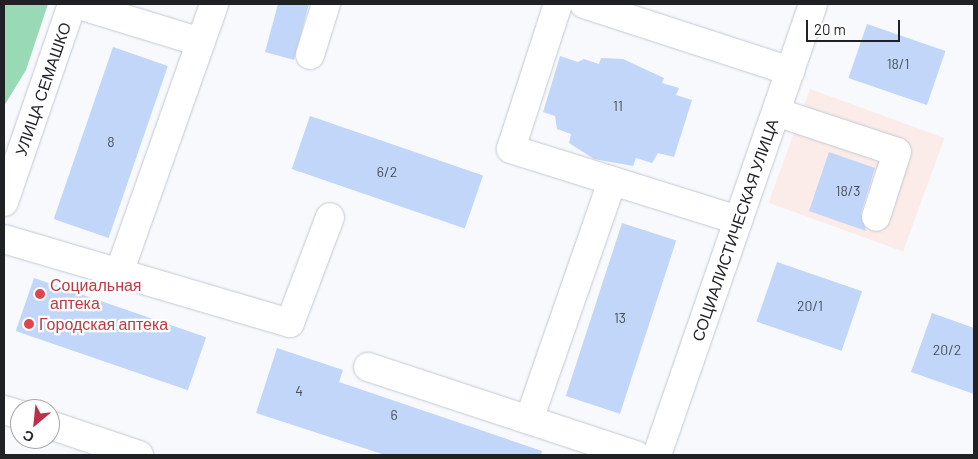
<!DOCTYPE html>
<html>
<head>
<meta charset="utf-8">
<style>
	body { margin:0 }
	#map { position:relative; width:978px; height:459px; overflow:hidden; background:#f7f9fd; font-family:Barlow,sans-serif }
	div>[style] { position:absolute }
	.commercial>* { inset:0; background:#fbebe9; transform-origin:0 0 }
	.green>* { inset:0; background:#9ad9b6 }
	.building>* { inset:0; background:#c1d6f8; transform-origin:0 0 }
	.roads { filter:drop-shadow(0 0 1px #c3c9d2) drop-shadow(0 0 1px #c3c9d2) }
	.minor>* { height:28px; margin:-14px; padding:0 14px; transform-origin:14px; border-radius:14px; background:#fff }
	.dots>* { width:14px; height:14px; translate:-50% -50%; box-sizing:border-box; border:2px solid #fff; border-radius:50% }
	span { translate:-50% -50%; white-space:nowrap; text-align:center; line-height:1.15; -webkit-text-stroke:4.5px #fff; paint-order:stroke }
	.number-label { font-size:14px; color:#484e59 }
	.number-label span { -webkit-text-stroke-width:0 }
	.street-label { font-size:16px; color:#1f2124 }
	.health-label { font-size:16px; color:#be3a42 }
	.left { translate:0 -50%; text-align:left }
	.frame { position:absolute; inset:0; border:5px solid #1f2124; pointer-events:none }
	.north { position:absolute; left:10px; top:399px; width:50px; height:50px; box-sizing:border-box; background:#fff; border:1px solid #a5a6a7; border-radius:50%; rotate:208deg; font-size:14px; font-weight:700; line-height:20px; text-align:center; color:#1f2124 }
	.north::after { content:''; display:block; margin:auto; width:18px; height:22px; background:#be2e49; clip-path:polygon(50% 0,100% 100%,50% 72%,0 100%) }
	.scale { position:absolute; left:806px; top:20px; width:94px; height:22px; box-sizing:border-box; border:2px solid #1f2124; border-top:0; padding-left:6px; font-size:15px; line-height:18px; white-space:nowrap; color:#1f2124; -webkit-text-stroke:4px #fff; paint-order:stroke }
</style>
</head>
<body>
<div id="map">
	<div class="commercial">
		<div style="left:810px;top:89px;width:143px;height:121px;rotate:20deg"></div>
	</div>
	<div class="green">
		<div style="clip-path:polygon(4px 4px,48px 4px,26px 70px,4px 106px)"></div>
	</div>
	<div class="building">
		<div style="clip-path:polygon(278px 4px,309px 4px,294px 60px,265px 52px)"></div>
		<div style="left:867px;top:24px;width:83px;height:57px;rotate:19deg"></div>
		<div style="left:113px;top:47px;width:58px;height:182px;rotate:19deg"></div>
		<div style="clip-path:polygon(560px 56px,578px 62px,584px 59px,599px 64px,601px 58px,623px 59px,664px 78px,662px 83px,679px 88px,676px 95px,692px 100px,674px 157px,658px 153px,652px 163px,636px 158px,633px 166px,594px 159px,569px 143px,571px 134px,557px 129px,555px 116px,543px 112px)"></div>
		<div style="left:310px;top:116px;width:183px;height:56px;rotate:19deg"></div>
		<div style="clip-path:polygon(829px 152px,875px 168px,861px 213px,866px 231px,809px 211px)"></div>
		<div style="left:622px;top:223px;width:57px;height:182px;rotate:18deg"></div>
		<div style="left:777px;top:262px;width:90px;height:63px;rotate:19deg"></div>
		<div style="left:34px;top:278px;width:182px;height:56px;rotate:19deg"></div>
		<div style="clip-path:polygon(932px 313px,974px 328px,974px 394px,911px 372px)"></div>
		<div style="clip-path:polygon(277px 348px,343px 370px,339px 382px,542px 451px,541px 455px,385px 455px,256px 413px)"></div>
	</div>
	<div class="roads">
		<div class="minor">
			<div style="left:76px;top:4px;width:130px;rotate:17deg"></div>
			<div style="left:558px;top:4px;width:152px;rotate:108deg"></div>
			<div style="left:511px;top:149px;width:238px;rotate:17.4deg"></div>
			<div style="left:584px;top:4px;width:217px;rotate:18deg"></div>
			<div style="left:310px;top:55px;width:53px;rotate:-72.6deg"></div>
			<div style="left:776px;top:112px;width:127px;rotate:18.3deg"></div>
			<div style="left:897px;top:152px;width:68px;rotate:107.9deg"></div>
			<div style="left:4px;top:202px;width:209px;rotate:-71deg"></div>
			<div style="left:4px;top:239px;width:298px;rotate:16.4deg"></div>
			<div style="left:290px;top:323px;width:113px;rotate:-69.3deg"></div>
			<div style="left:119px;top:273px;width:285px;rotate:-70.5deg"></div>
			<div style="left:368px;top:367px;width:282px;rotate:18.2deg"></div>
			<div style="left:4px;top:410px;width:17px;rotate:17deg"></div>
			<div style="left:529px;top:420px;width:253px;rotate:-70.8deg"></div>
			<div style="left:50px;top:425px;width:94px;rotate:18.6deg"></div>
			<div style="left:657px;top:455px;width:477px;rotate:-70.9deg"></div>
		</div>
	</div>
	<div class="dots">
		<div style="left:40px;top:294px;background:#e0444e"></div>
		<div style="left:29px;top:324px;background:#e0444e"></div>
	</div>
	<div class="number-label">
		<span style="left:898px;top:64px">18/1</span>
		<span style="left:618px;top:106px">11</span>
		<span style="left:111px;top:142px">8</span>
		<span style="left:387px;top:172px">6/2</span>
		<span style="left:848px;top:191px">18/3</span>
		<span style="left:810px;top:306px">20/1</span>
		<span style="left:620px;top:318px">13</span>
		<span style="left:947px;top:350px">20/2</span>
		<span style="left:299px;top:391px">4</span>
		<span style="left:394px;top:415px">6</span>
	</div>
	<div class="street-label">
		<span style="left:43px;top:89px;rotate:-71deg">УЛИЦА СЕМАШКО</span>
		<span style="left:735px;top:230px;rotate:-71deg">СОЦИАЛИСТИЧЕСКАЯ УЛИЦА</span>
	</div>
	<div class="health-label">
		<span class="left" style="left:50px;top:294px">Социальная<br>аптека</span>
		<span class="left" style="left:39px;top:324px">Городская аптека</span>
	</div>
	<div class="frame"></div>
	<div class="north">С</div>
	<div class="scale">20 m</div>
</div>
</body>
</html>
